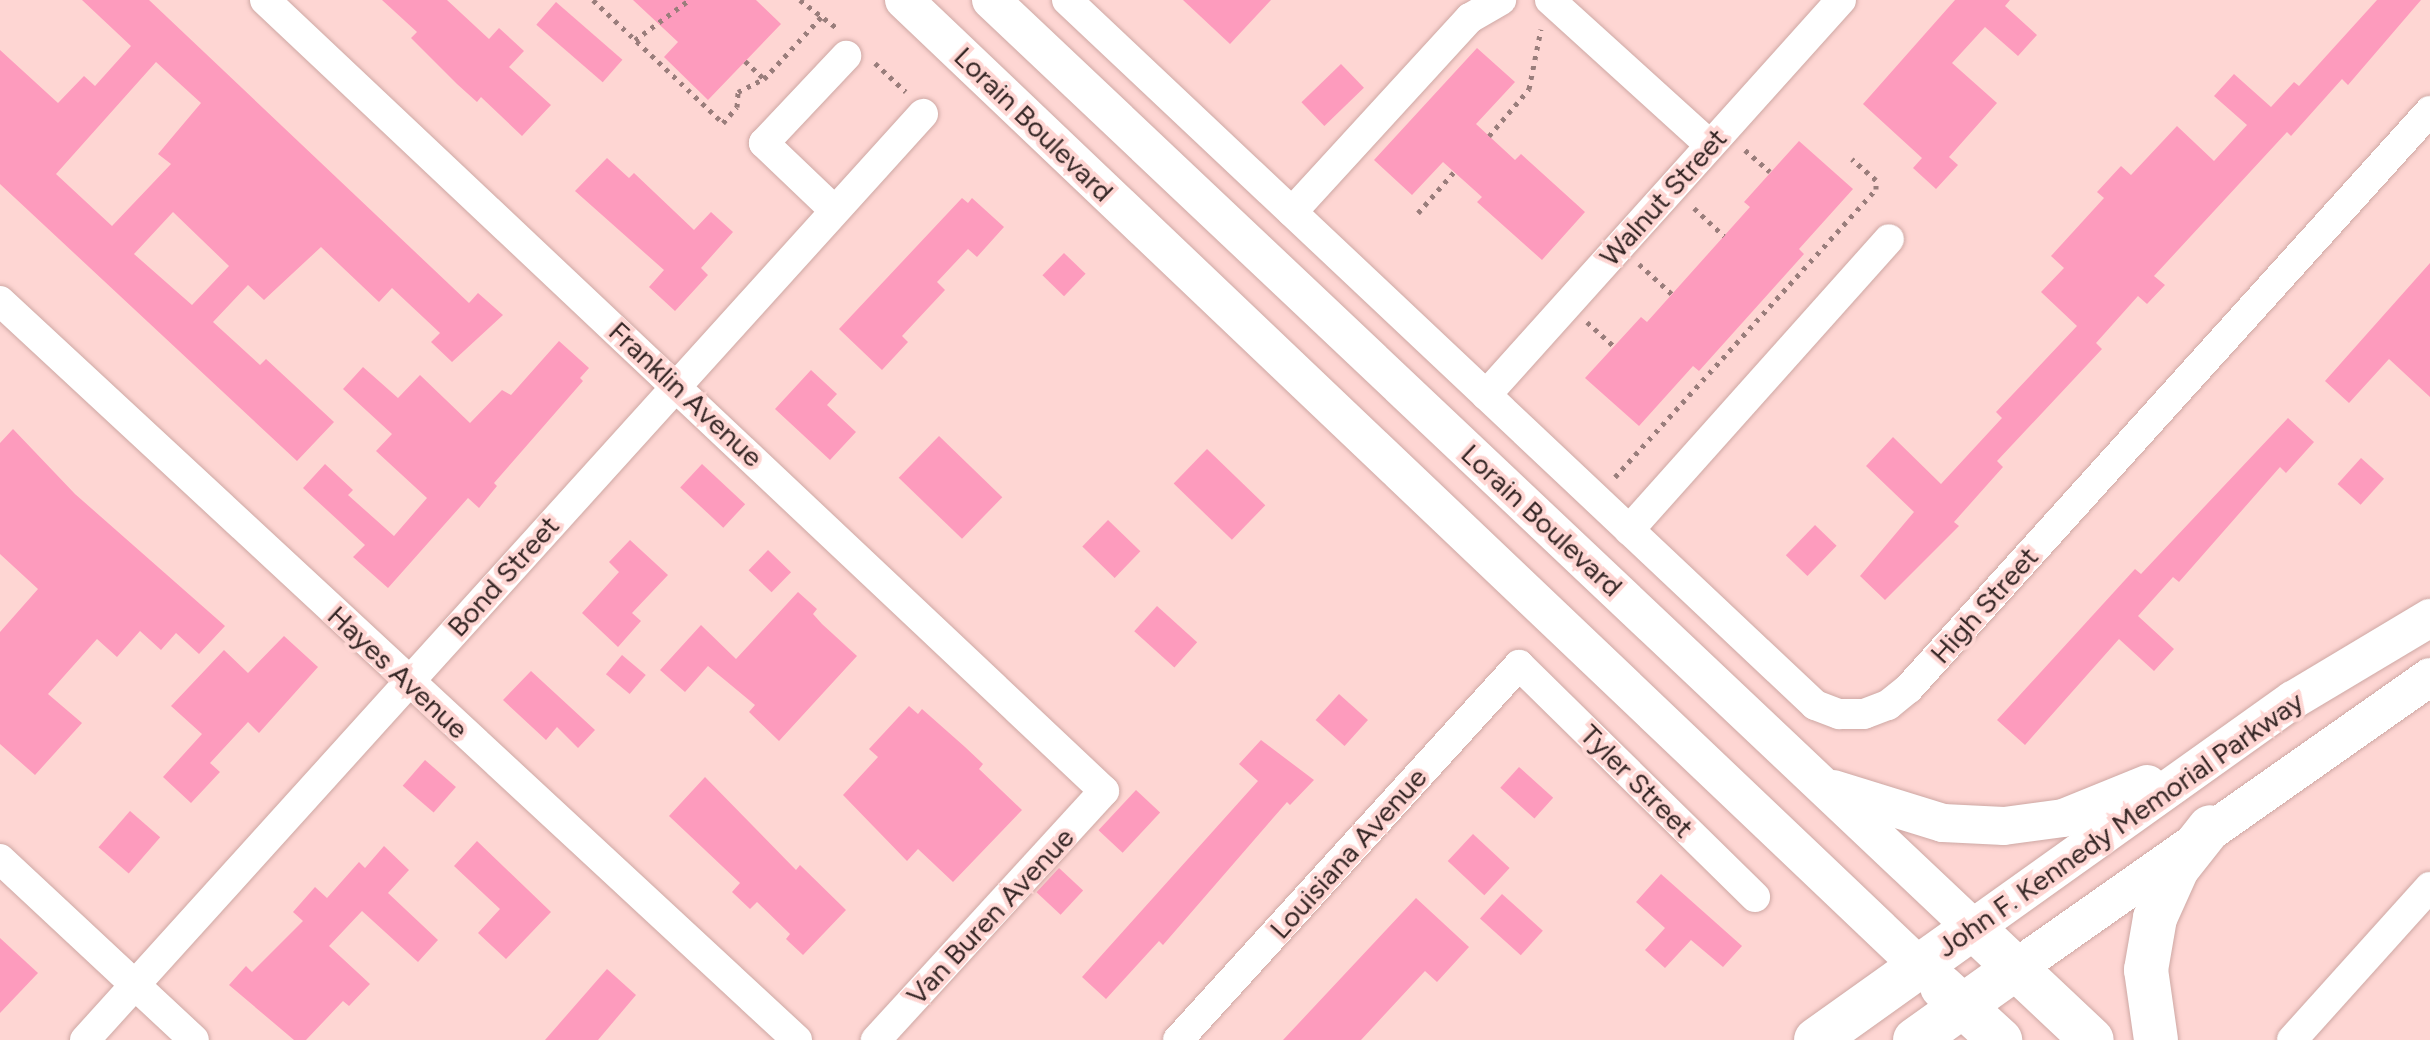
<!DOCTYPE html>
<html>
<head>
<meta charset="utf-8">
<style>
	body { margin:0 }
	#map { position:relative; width:2430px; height:1040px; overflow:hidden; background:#fed6d3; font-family:Figtree,sans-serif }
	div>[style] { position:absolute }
	.building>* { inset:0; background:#fd9bbd; transform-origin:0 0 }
	.path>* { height:5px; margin-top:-2.5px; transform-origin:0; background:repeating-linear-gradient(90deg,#997d7b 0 4px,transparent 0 10px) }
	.roads { filter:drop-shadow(0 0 2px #cea8a4) drop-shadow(0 0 2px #cea8a4) }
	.minor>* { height:30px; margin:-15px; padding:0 15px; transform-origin:15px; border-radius:15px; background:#fff }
	.major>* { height:38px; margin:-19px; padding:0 19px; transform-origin:19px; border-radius:19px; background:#fff }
	.highway>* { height:44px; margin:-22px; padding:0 22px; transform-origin:22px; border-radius:22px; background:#fff }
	span { translate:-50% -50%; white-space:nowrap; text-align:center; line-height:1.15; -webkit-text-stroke:8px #fed6d3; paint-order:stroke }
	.street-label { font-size:28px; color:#362726 }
</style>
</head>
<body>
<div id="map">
	<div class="building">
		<div style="clip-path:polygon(evenodd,82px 0,149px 0,469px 303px,478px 293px,503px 315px,452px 362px,431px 342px,440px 333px,392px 288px,379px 302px,321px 247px,264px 300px,248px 285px,213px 322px,260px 365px,266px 359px,334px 422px,297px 461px,0 184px,0 50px,58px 103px,84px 76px,95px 86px,131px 46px,82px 0,156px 62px,201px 103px,158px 154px,171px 164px,112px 226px,56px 174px,156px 62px,82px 0,173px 212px,229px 266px,192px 305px,134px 254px,173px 212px)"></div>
		<div style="clip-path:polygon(382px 0,447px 0,489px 39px,499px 28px,524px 51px,509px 67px,551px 105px,522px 136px,481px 97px,477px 102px,457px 84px,411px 38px,417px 32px)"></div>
		<div style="clip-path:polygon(633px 0,756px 0,781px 24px,708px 100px,664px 57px,678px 42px)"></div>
		<div style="clip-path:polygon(1183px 0,1271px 0,1230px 44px)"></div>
		<div style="clip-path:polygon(1955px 0,2010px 0,2005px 6px,2037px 35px,2018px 56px,1985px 27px,1952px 63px,1997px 103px,1949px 157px,1958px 165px,1936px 189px,1913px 168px,1922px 158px,1863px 104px)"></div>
		<div style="clip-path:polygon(2377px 0,2421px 0,2348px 85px,2342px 79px,2291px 136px,2287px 132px,2154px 276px,2165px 285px,2147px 304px,2138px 296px,2096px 343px,2102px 349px,1997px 461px,2003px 467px,1954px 522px,1959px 526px,1885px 600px,1860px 576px,1914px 512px,1866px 466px,1893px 437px,1941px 484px,2002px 418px,1996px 412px,2077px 326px,2041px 292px,2064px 268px,2051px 256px,2104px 198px,2097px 192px,2121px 166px,2131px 175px,2177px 126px,2214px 161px,2247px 125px,2214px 96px,2234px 74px,2271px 107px,2294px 82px,2299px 86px)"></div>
		<div style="left:556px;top:2px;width:88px;height:30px;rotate:41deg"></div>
		<div style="clip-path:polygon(1477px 48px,1515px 82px,1476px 124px,1515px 160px,1521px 154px,1585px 212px,1542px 260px,1477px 202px,1482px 197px,1443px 162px,1412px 195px,1374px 160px)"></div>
		<div style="left:1341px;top:64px;width:33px;height:55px;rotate:46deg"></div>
		<div style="clip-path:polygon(1799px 141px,1853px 189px,1799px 249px,1804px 254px,1699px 371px,1693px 366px,1639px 426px,1585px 378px,1641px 317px,1647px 322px,1750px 207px,1744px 202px)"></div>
		<div style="clip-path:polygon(607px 158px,629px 178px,634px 173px,694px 230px,711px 212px,733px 232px,701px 268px,708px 275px,675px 311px,649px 287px,664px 270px,575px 191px)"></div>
		<div style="clip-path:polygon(962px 198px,968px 203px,972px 198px,1004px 227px,977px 257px,968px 249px,937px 282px,945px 290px,902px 336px,908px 342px,882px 370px,839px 329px)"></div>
		<div style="left:1064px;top:253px;width:30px;height:31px;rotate:44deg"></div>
		<div style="clip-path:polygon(2430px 263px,2430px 397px,2389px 359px,2349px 403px,2325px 381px)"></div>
		<div style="clip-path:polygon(559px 341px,589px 368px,580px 378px,583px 381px,494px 483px,497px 486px,479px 508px,468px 498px,388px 588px,353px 557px,365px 545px,303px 488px,325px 464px,353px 490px,348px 495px,394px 536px,427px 498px,376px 451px,392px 434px,343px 389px,363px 367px,398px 398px,420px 375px,470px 423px,502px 390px,511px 395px)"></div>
		<div style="clip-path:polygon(811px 370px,837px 394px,827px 405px,856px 432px,830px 460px,775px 409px)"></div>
		<div style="clip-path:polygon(2288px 418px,2314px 442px,2286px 473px,2280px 467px,2179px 582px,2173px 577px,2138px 616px,2174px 649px,2154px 671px,2119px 639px,2025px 745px,1997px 720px,2135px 569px,2141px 574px)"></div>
		<div style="clip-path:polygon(13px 429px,75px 494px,225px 626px,199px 654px,176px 633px,161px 650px,140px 631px,117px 657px,97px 639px,48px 694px,82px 723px,35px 775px,0 744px,0 632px,38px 589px,0 554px,0 443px)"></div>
		<div style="left:939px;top:436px;width:88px;height:58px;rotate:44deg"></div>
		<div style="left:1207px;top:449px;width:81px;height:48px;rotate:44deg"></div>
		<div style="left:2361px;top:458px;width:31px;height:35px;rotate:42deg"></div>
		<div style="left:702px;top:464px;width:59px;height:32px;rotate:43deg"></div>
		<div style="left:1108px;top:520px;width:45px;height:37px;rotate:44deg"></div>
		<div style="left:1815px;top:525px;width:30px;height:42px;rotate:44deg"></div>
		<div style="clip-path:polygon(630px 540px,668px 575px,632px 613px,641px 621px,618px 647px,582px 613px,619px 572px,609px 562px)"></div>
		<div style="left:768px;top:550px;width:32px;height:28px;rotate:44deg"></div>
		<div style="clip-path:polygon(798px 592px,817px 609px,813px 614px,822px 624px,857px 656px,779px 741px,749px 712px,755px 705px,708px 666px,685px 692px,660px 670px,701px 625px,736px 659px)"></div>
		<div style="left:1157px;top:606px;width:54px;height:34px;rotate:42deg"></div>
		<div style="clip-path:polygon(284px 636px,318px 667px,259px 733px,248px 722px,210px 763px,220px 772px,191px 803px,163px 777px,202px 734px,171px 706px,224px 650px,248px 673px)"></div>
		<div style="left:622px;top:655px;width:31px;height:25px;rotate:40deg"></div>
		<div style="clip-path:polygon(531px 671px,595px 730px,578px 748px,557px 727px,546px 740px,503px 700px)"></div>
		<div style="left:1339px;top:694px;width:39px;height:35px;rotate:42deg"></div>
		<div style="clip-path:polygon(909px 706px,918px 714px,922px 709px,965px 747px,983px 764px,979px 769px,1022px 810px,953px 882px,918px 849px,907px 861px,843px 795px,878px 757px,869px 749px)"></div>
		<div style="clip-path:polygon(1261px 740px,1314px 780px,1290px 805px,1287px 802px,1163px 945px,1159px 941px,1106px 999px,1082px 977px,1258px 781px,1239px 764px)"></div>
		<div style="left:425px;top:760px;width:41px;height:34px;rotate:41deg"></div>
		<div style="left:1519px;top:767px;width:46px;height:28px;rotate:42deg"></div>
		<div style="clip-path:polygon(705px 777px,796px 870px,800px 865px,846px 910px,803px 955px,786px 939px,790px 934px,757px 902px,750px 909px,732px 892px,740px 883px,669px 816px)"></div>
		<div style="left:1136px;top:790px;width:33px;height:55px;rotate:43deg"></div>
		<div style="left:130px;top:811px;width:40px;height:48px;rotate:41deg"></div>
		<div style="left:1473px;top:834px;width:50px;height:37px;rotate:43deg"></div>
		<div style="clip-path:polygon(477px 841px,551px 912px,506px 959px,478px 933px,500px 909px,454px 866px)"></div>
		<div style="clip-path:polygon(384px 846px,409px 870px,388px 893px,438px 940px,418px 962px,362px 911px,329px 946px,370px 984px,349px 1006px,343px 1001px,306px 1040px,294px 1040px,229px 985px,246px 966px,252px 972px,303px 921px,293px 912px,315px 887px,327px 898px,359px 862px,365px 868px)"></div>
		<div style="left:1059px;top:868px;width:33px;height:33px;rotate:43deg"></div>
		<div style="clip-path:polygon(1661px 874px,1742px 946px,1723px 967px,1691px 940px,1665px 968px,1645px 950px,1665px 928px,1636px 902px)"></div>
		<div style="left:1502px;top:894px;width:55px;height:33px;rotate:42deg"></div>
		<div style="clip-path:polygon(1416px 898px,1469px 947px,1437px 982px,1425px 971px,1361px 1040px,1283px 1040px)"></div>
		<div style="clip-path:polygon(0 938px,38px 973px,0 1013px)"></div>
		<div style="clip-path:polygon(607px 969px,636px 995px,598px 1040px,545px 1040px)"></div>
	</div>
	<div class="path">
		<div style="left:593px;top:0;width:179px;rotate:43.4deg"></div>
		<div style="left:723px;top:123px;width:21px;rotate:-49deg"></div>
		<div style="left:737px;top:107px;width:15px;rotate:-86deg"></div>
		<div style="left:738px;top:92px;width:29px;rotate:-27deg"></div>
		<div style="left:764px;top:79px;width:87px;rotate:-47.3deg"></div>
		<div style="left:800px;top:0;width:48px;rotate:37.3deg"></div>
		<div style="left:635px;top:40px;width:67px;rotate:-36.5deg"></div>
		<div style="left:745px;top:61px;width:26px;rotate:43deg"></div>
		<div style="left:875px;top:63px;width:42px;rotate:43.1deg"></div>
		<div style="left:1489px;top:136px;width:62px;rotate:-49.6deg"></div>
		<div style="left:1529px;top:89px;width:61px;rotate:-78.7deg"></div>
		<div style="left:1745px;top:150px;width:33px;rotate:41deg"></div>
		<div style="left:1694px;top:208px;width:41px;rotate:43deg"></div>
		<div style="left:1418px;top:213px;width:55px;rotate:-48.7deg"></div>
		<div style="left:1639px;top:264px;width:45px;rotate:42.3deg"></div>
		<div style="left:1587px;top:322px;width:36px;rotate:42deg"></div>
		<div style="left:1615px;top:477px;width:389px;rotate:-47.8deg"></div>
		<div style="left:1876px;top:189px;width:9px;rotate:-90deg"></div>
		<div style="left:1876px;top:180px;width:32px;rotate:-139deg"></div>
	</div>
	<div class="roads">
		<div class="minor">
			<div style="left:265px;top:0;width:1153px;rotate:43.31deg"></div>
			<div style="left:1104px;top:791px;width:338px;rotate:132.5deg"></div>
			<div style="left:1067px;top:0;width:1028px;rotate:43.3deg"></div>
			<div style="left:1815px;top:705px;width:26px;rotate:21deg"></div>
			<div style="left:1839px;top:714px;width:25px"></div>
			<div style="left:1864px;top:714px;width:26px;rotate:-21deg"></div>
			<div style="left:1888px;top:705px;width:26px;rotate:-39deg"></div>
			<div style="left:1908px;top:689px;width:779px;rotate:-47.91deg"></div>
			<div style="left:1550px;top:0;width:216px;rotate:42.2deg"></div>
			<div style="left:834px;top:210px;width:97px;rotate:-136.3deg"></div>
			<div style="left:764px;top:143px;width:120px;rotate:-46.7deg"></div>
			<div style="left:1292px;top:212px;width:263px;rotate:-47.5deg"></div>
			<div style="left:1470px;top:18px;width:36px;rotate:-30deg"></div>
			<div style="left:0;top:301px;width:1087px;rotate:42.84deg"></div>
			<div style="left:1486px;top:395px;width:531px;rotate:-48.05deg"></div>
			<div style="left:1629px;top:530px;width:390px;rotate:-48.2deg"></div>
			<div style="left:0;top:859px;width:265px;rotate:43deg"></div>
			<div style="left:85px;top:1040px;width:1249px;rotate:-47.86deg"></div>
			<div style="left:1178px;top:1040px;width:507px;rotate:-47.72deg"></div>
			<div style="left:1519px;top:665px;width:331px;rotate:44.5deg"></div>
			<div style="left:2292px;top:1040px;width:206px;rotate:-48deg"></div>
		</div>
		<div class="major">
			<div style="left:904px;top:0;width:1403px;rotate:43.58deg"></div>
			<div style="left:991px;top:0;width:1351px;rotate:43.38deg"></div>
			<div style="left:1973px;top:928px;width:393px;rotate:-35.5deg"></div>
			<div style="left:2293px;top:700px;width:160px;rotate:-30.9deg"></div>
			<div style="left:1833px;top:789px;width:115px;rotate:17.2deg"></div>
			<div style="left:1943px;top:823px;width:61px;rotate:2.8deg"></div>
			<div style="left:2004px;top:826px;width:60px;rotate:-7.7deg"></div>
			<div style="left:2063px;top:818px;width:91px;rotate:-22deg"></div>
			<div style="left:2016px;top:968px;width:506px;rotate:-35.1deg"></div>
		</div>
		<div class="highway">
			<div style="left:1942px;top:987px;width:79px;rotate:42.4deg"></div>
			<div style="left:1816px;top:1040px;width:193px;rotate:-35.5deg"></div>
			<div style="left:1973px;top:928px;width:163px;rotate:43.3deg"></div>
			<div style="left:1915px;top:1040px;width:124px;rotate:-35.5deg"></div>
			<div style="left:2156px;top:1040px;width:71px;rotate:-98.1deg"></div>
			<div style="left:2146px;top:970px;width:53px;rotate:-80.2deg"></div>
			<div style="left:2155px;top:918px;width:54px;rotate:-65.8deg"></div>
			<div style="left:2177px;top:869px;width:53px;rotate:-51.8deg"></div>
		</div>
	</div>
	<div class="street-label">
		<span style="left:1034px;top:124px;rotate:44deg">Lorain Boulevard</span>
		<span style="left:1663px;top:197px;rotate:-48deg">Walnut Street</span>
		<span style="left:686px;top:394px;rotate:43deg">Franklin Avenue</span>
		<span style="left:1542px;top:520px;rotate:43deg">Lorain Boulevard</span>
		<span style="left:503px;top:576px;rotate:-48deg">Bond Street</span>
		<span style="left:1984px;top:605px;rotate:-48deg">High Street</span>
		<span style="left:398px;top:672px;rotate:43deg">Hayes Avenue</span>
		<span style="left:1637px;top:781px;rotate:45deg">Tyler Street</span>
		<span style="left:2120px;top:824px;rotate:-35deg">John F. Kennedy Memorial Parkway</span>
		<span style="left:1348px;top:853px;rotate:-48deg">Louisiana Avenue</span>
		<span style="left:990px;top:916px;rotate:-47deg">Van Buren Avenue</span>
	</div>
</div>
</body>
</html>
